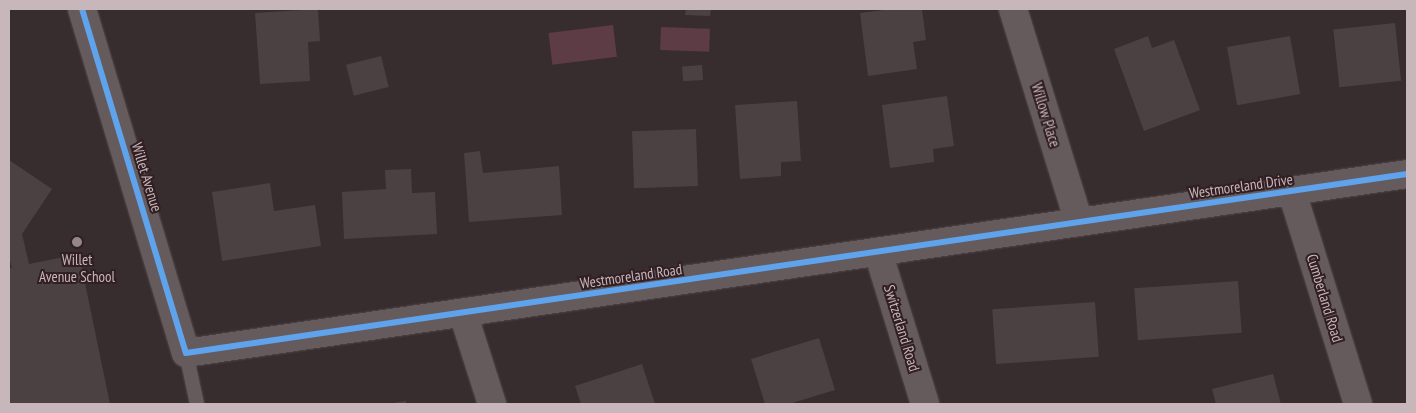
<!DOCTYPE html>
<html>
<head>
<meta charset="utf-8">
<style>
	body { margin:0 }
	#map { position:relative; width:1416px; height:413px; overflow:hidden; background:#372c2e; font-family:"PT Sans Narrow",sans-serif }
	div>[style] { position:absolute }
	.water>* { inset:0; background:#5e3c45; transform-origin:0 0 }
	.building>* { inset:0; background:#4b4143; transform-origin:0 0 }
	.roads { filter:drop-shadow(0 0 1px #504849) drop-shadow(0 0 1px #504849) }
	.lane>* { height:14px; margin:-7px; padding:0 7px; transform-origin:7px; border-radius:7px; background:#655b5d }
	.street>* { height:28px; margin:-14px; padding:0 14px; transform-origin:14px; border-radius:14px; background:#655b5d }
	.cycleway>* { height:6px; margin:-3px; padding:0 3px; transform-origin:3px; border-radius:3px; background:#60a3ed }
	.dots>* { width:14px; height:14px; translate:-50% -50%; box-sizing:border-box; border:2px solid #311f23; border-radius:50% }
	span { translate:-50% -50%; white-space:nowrap; text-align:center; line-height:1.15; -webkit-text-stroke:4px #311f23; paint-order:stroke }
	.street-label { font-size:15px; color:#c7b6ba }
	.poi-label { font-size:15px; color:#c7b6ba }
	.frame { position:absolute; inset:0; border:10px solid #c7b6ba; pointer-events:none }
</style>
</head>
<body>
<div id="map">
	<div class="water">
		<div style="left:613px;top:25px;width:32px;height:65px;rotate:83deg"></div>
		<div style="left:661px;top:27px;width:49px;height:23px;rotate:2deg"></div>
	</div>
	<div class="building">
		<div style="clip-path:polygon(318px 9px,320px 41px,308px 42px,310px 81px,260px 84px,255px 13px)"></div>
		<div style="clip-path:polygon(686px 9px,711px 9px,710px 16px,685px 15px)"></div>
		<div style="clip-path:polygon(892px 9px,922px 9px,926px 40px,913px 42px,917px 69px,868px 76px,860px 13px)"></div>
		<div style="left:1395px;top:23px;width:58px;height:62px;rotate:84deg"></div>
		<div style="clip-path:polygon(1148px 36px,1152px 48px,1174px 40px,1200px 110px,1144px 131px,1114px 49px)"></div>
		<div style="left:1290px;top:36px;width:59px;height:64px;rotate:80deg"></div>
		<div style="left:381px;top:56px;width:32px;height:36px;rotate:76deg"></div>
		<div style="left:702px;top:65px;width:15px;height:20px;rotate:86deg"></div>
		<div style="clip-path:polygon(947px 96px,954px 146px,933px 149px,934px 162px,890px 168px,882px 105px)"></div>
		<div style="clip-path:polygon(797px 101px,801px 161px,781px 162px,781px 176px,740px 179px,735px 105px)"></div>
		<div style="left:696px;top:129px;width:57px;height:64px;rotate:88deg"></div>
		<div style="clip-path:polygon(480px 151px,483px 173px,559px 166px,562px 215px,469px 222px,464px 153px)"></div>
		<div style="clip-path:polygon(9px 160px,52px 189px,22px 234px,29px 264px,79px 254px,110px 404px,9px 404px,9px 268px,12px 268px,9px 257px)"></div>
		<div style="clip-path:polygon(411px 169px,412px 193px,435px 192px,437px 234px,344px 239px,342px 192px,386px 189px,385px 170px)"></div>
		<div style="clip-path:polygon(270px 183px,274px 211px,315px 205px,321px 246px,222px 261px,212px 192px)"></div>
		<div style="left:1238px;top:281px;width:52px;height:104px;rotate:86deg"></div>
		<div style="left:1095px;top:302px;width:55px;height:103px;rotate:86deg"></div>
		<div style="clip-path:polygon(819px 338px,835px 390px,789px 404px,765px 404px,751px 359px)"></div>
		<div style="clip-path:polygon(642px 364px,655px 404px,581px 404px,575px 386px)"></div>
		<div style="clip-path:polygon(1273px 374px,1281px 404px,1216px 404px,1212px 389px)"></div>
		<div style="clip-path:polygon(406px 401px,406px 404px,393px 404px,393px 403px)"></div>
	</div>
	<div class="roads">
		<div class="lane">
			<div style="left:186px;top:353px;width:52px;rotate:77.8deg"></div>
		</div>
		<div class="street">
			<div style="left:82px;top:9px;width:359px;rotate:73.2deg"></div>
			<div style="left:186px;top:353px;width:1234px;rotate:-8.34deg"></div>
			<div style="left:1013px;top:9px;width:223px;rotate:72.8deg"></div>
			<div style="left:1292px;top:192px;width:222px;rotate:72.7deg"></div>
			<div style="left:878px;top:252px;width:159px;rotate:72.8deg"></div>
			<div style="left:463px;top:313px;width:96px;rotate:72.3deg"></div>
		</div>
	</div>
	<div class="cycleway">
		<div style="left:82px;top:9px;width:359px;rotate:73.2deg"></div>
		<div style="left:186px;top:353px;width:1234px;rotate:-8.34deg"></div>
	</div>
	<div class="dots">
		<div style="left:77px;top:242px;background:#958689"></div>
	</div>
	<div class="street-label">
		<span style="left:1046px;top:115px;rotate:73deg">Willow Place</span>
		<span style="left:147px;top:177px;rotate:73deg">Willet Avenue</span>
		<span style="left:1241px;top:186px;rotate:-8deg">Westmoreland Drive</span>
		<span style="left:631px;top:276px;rotate:-8deg">Westmoreland Road</span>
		<span style="left:1325px;top:298px;rotate:73deg">Cumberland Road</span>
		<span style="left:902px;top:328px;rotate:73deg">Switzerland Road</span>
	</div>
	<div class="poi-label">
		<span style="left:77px;top:268px">Willet<br>Avenue School</span>
	</div>
	<div class="frame"></div>
</div>
</body>
</html>
